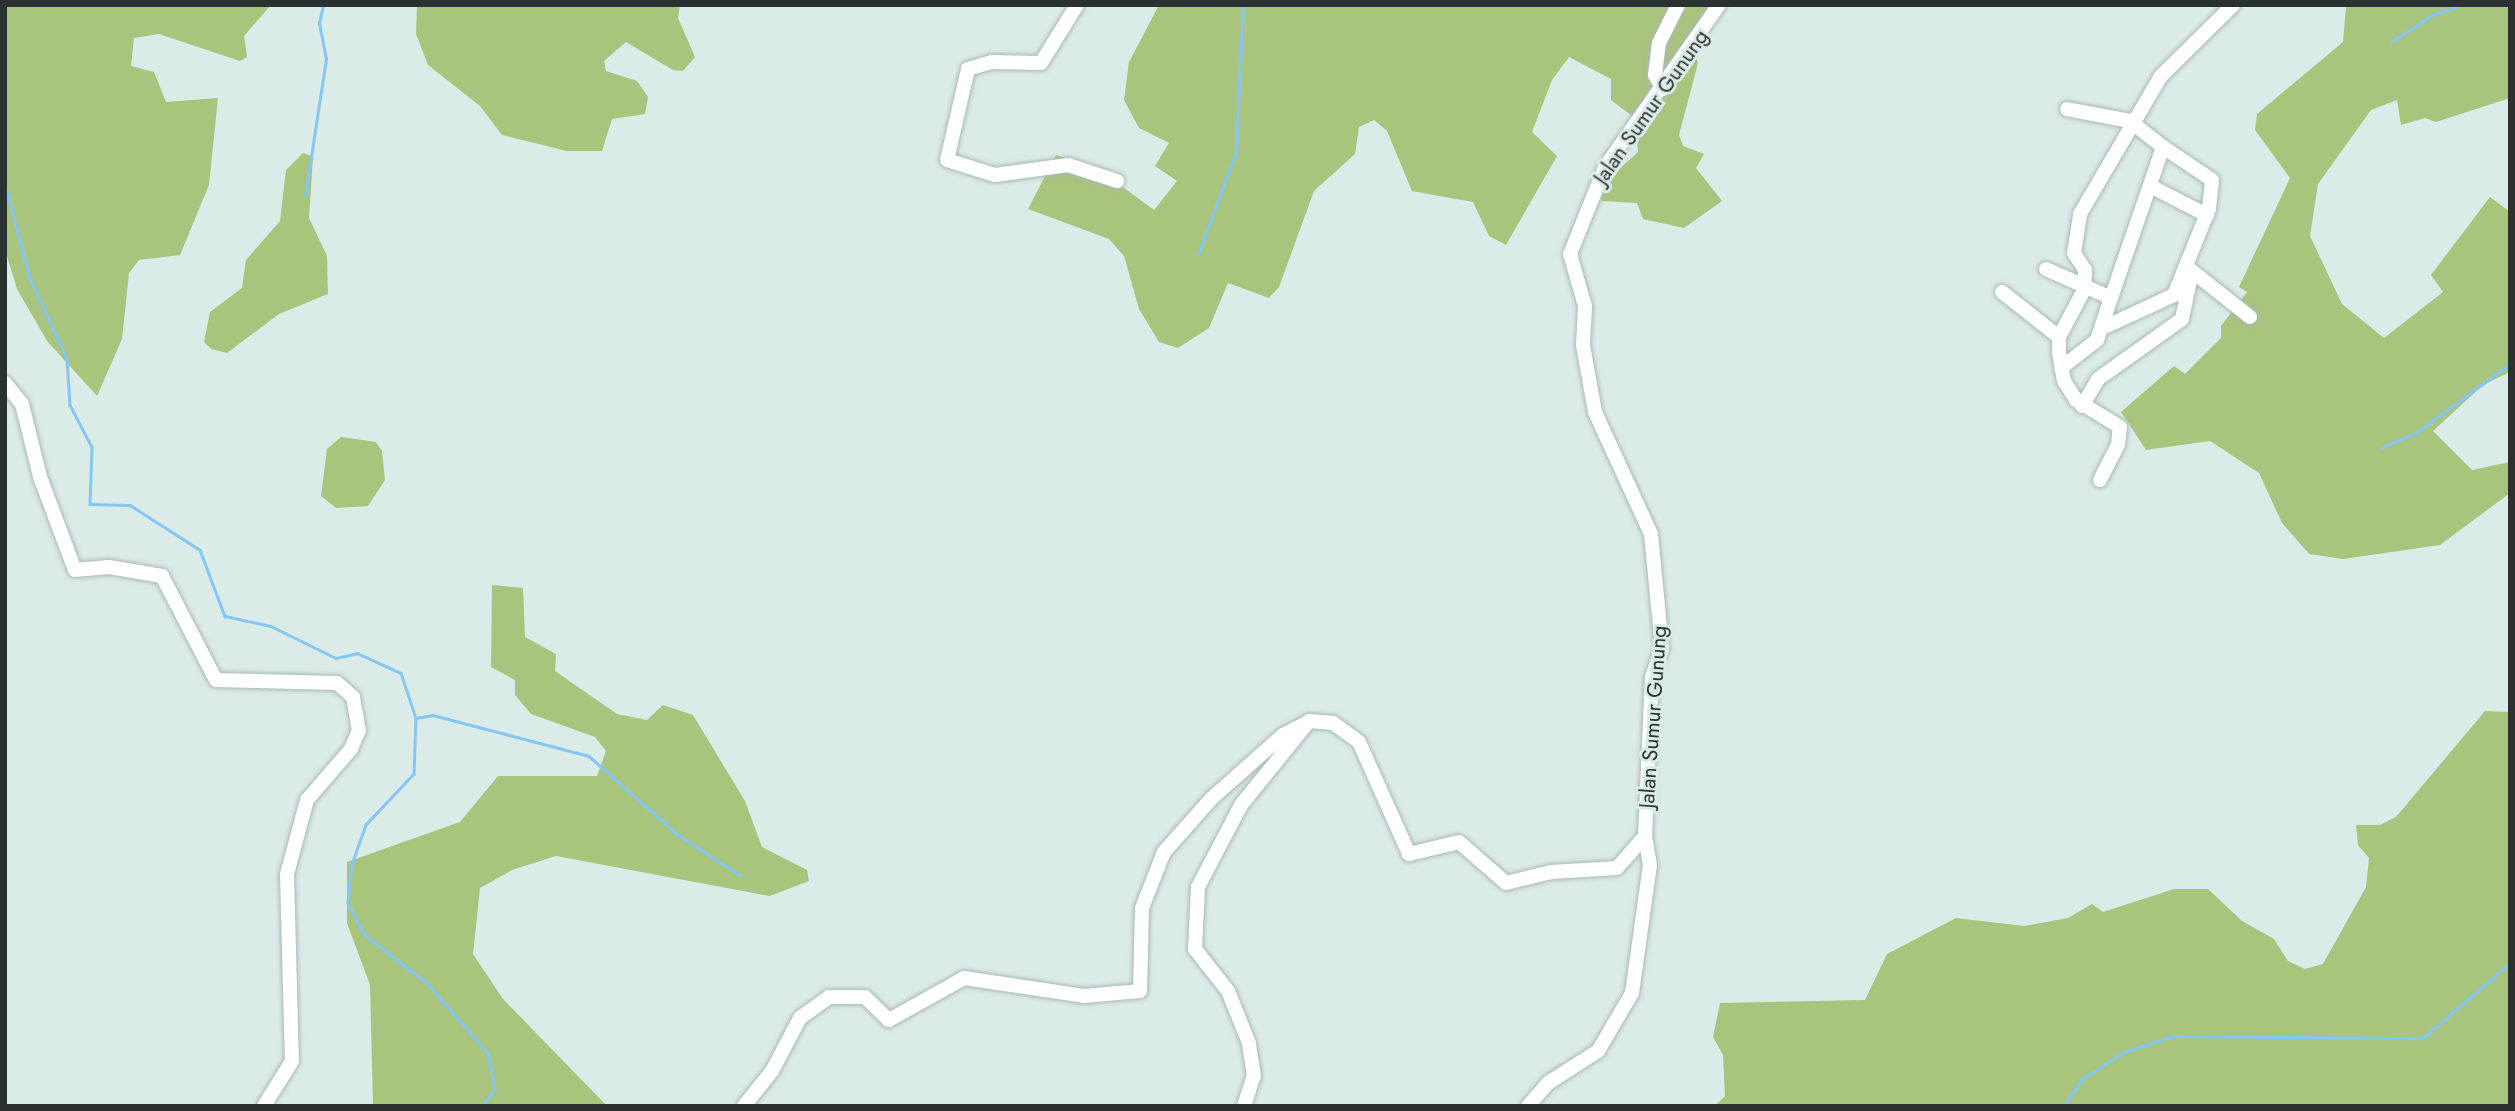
<!DOCTYPE html>
<html>
<head>
<meta charset="utf-8">
<style>
	body { margin:0 }
	#map { position:relative; width:2515px; height:1111px; overflow:hidden; background:#dbebe8; font-family:Jost,sans-serif }
	div>[style] { position:absolute }
	.green>* { inset:0; background:#a9c47c }
	.stream>* { height:2.5px; margin:-1.25px; padding:0 1.25px; transform-origin:1.25px; border-radius:1.25px; background:#84c6f6 }
	.roads { filter:drop-shadow(0 0 2px #aab9b6) drop-shadow(0 0 2px #aab9b6) }
	.minor>* { height:14px; margin:-7px; padding:0 7px; transform-origin:7px; border-radius:7px; background:#fff }
	span { translate:-50% -50%; white-space:nowrap; text-align:center; line-height:1.15; -webkit-text-stroke:6px #dbebe8; paint-order:stroke }
	.street-label { font-size:21px; color:#2b3130 }
	.frame { position:absolute; inset:0; border:7px solid #2b3130; pointer-events:none }
</style>
</head>
<body>
<div id="map">
	<div class="green">
		<div style="clip-path:polygon(5px 5px,271px 5px,244px 36px,247px 57px,240px 61px,159px 34px,134px 38px,131px 66px,154px 72px,166px 102px,218px 98px,209px 185px,180px 255px,139px 260px,129px 273px,122px 339px,97px 396px,47px 341px,17px 289px,6px 253px)"></div>
		<div style="clip-path:polygon(417px 5px,680px 5px,678px 18px,695px 57px,683px 71px,673px 70px,626px 42px,604px 61px,606px 71px,637px 81px,648px 97px,645px 114px,612px 119px,602px 151px,567px 151px,502px 135px,480px 106px,428px 65px,416px 34px)"></div>
		<div style="clip-path:polygon(1159px 5px,1710px 5px,1691px 41px,1698px 63px,1679px 135px,1683px 146px,1704px 154px,1696px 168px,1722px 201px,1684px 228px,1643px 219px,1637px 203px,1601px 201px,1604px 183px,1638px 152px,1635px 118px,1611px 100px,1611px 79px,1569px 57px,1552px 80px,1532px 132px,1557px 156px,1506px 245px,1489px 236px,1473px 202px,1412px 191px,1387px 131px,1374px 120px,1359px 127px,1355px 154px,1314px 191px,1279px 287px,1269px 298px,1228px 283px,1209px 328px,1178px 348px,1159px 342px,1139px 309px,1124px 256px,1109px 239px,1028px 209px,1056px 155px,1097px 168px,1154px 210px,1177px 181px,1155px 166px,1169px 143px,1139px 128px,1124px 100px,1129px 62px)"></div>
		<div style="clip-path:polygon(2510px 5px,2510px 98px,2436px 122px,2425px 118px,2401px 125px,2397px 100px,2371px 110px,2318px 184px,2310px 236px,2342px 304px,2384px 338px,2443px 292px,2431px 275px,2490px 197px,2510px 212px,2510px 372px,2483px 385px,2433px 431px,2472px 470px,2510px 462px,2510px 493px,2440px 545px,2343px 559px,2309px 554px,2282px 523px,2259px 473px,2210px 441px,2146px 450px,2121px 412px,2174px 366px,2185px 374px,2221px 338px,2221px 326px,2247px 292px,2239px 287px,2290px 178px,2255px 130px,2257px 114px,2343px 42px,2346px 7px)"></div>
		<div style="clip-path:polygon(303px 153px,313px 157px,309px 218px,327px 256px,328px 294px,279px 314px,227px 353px,211px 349px,204px 342px,210px 312px,242px 288px,246px 260px,280px 221px,286px 170px)"></div>
		<div style="clip-path:polygon(341px 437px,376px 442px,382px 451px,385px 480px,368px 506px,336px 508px,321px 496px,327px 449px)"></div>
		<div style="clip-path:polygon(492px 585px,523px 588px,525px 637px,556px 654px,555px 671px,617px 714px,647px 720px,663px 705px,693px 715px,745px 801px,762px 847px,807px 870px,809px 881px,770px 896px,556px 856px,512px 870px,480px 888px,473px 954px,503px 999px,607px 1106px,373px 1106px,370px 985px,347px 923px,347px 862px,460px 822px,498px 776px,597px 776px,606px 751px,595px 737px,531px 714px,515px 695px,515px 680px,491px 667px)"></div>
		<div style="clip-path:polygon(2485px 711px,2510px 712px,2510px 1106px,1715px 1106px,1725px 1096px,1723px 1055px,1713px 1037px,1720px 1003px,1865px 1000px,1887px 954px,1956px 918px,2024px 926px,2068px 918px,2092px 904px,2103px 912px,2174px 889px,2208px 889px,2242px 921px,2274px 939px,2288px 961px,2305px 969px,2323px 964px,2366px 887px,2369px 858px,2358px 845px,2356px 825px,2380px 825px,2396px 817px)"></div>
	</div>
	<div class="stream">
		<div style="left:2498px;top:5px;width:12px;rotate:5deg"></div>
		<div style="left:2391px;top:42px;width:49px;rotate:-33.4deg"></div>
		<div style="left:2432px;top:15px;width:33px;rotate:-18deg"></div>
		<div style="left:5px;top:184px;width:97px;rotate:75.1deg"></div>
		<div style="left:30px;top:278px;width:89px;rotate:65.4deg"></div>
		<div style="left:67px;top:359px;width:46px;rotate:86.3deg"></div>
		<div style="left:70px;top:405px;width:47px;rotate:62.4deg"></div>
		<div style="left:92px;top:447px;width:57px;rotate:92deg"></div>
		<div style="left:90px;top:504px;width:40px;rotate:1.4deg"></div>
		<div style="left:130px;top:505px;width:83px;rotate:32.7deg"></div>
		<div style="left:200px;top:550px;width:71px;rotate:69.3deg"></div>
		<div style="left:225px;top:616px;width:47px;rotate:12.3deg"></div>
		<div style="left:271px;top:626px;width:72px;rotate:26.2deg"></div>
		<div style="left:336px;top:658px;width:22px;rotate:-13deg"></div>
		<div style="left:357px;top:653px;width:48px;rotate:24.4deg"></div>
		<div style="left:401px;top:673px;width:47px;rotate:71.6deg"></div>
		<div style="left:416px;top:718px;width:56px;rotate:92deg"></div>
		<div style="left:414px;top:774px;width:70px;rotate:133.3deg"></div>
		<div style="left:366px;top:825px;width:41px;rotate:109.7deg"></div>
		<div style="left:352px;top:864px;width:39px;rotate:96deg"></div>
		<div style="left:348px;top:903px;width:36px;rotate:62deg"></div>
		<div style="left:365px;top:935px;width:78px;rotate:37.7deg"></div>
		<div style="left:427px;top:983px;width:93px;rotate:48.9deg"></div>
		<div style="left:488px;top:1053px;width:37px;rotate:79deg"></div>
		<div style="left:495px;top:1089px;width:21px;rotate:125deg"></div>
		<div style="left:305px;top:196px;width:139px;rotate:-81.3deg"></div>
		<div style="left:326px;top:59px;width:37px;rotate:-101deg"></div>
		<div style="left:319px;top:23px;width:18px;rotate:-77deg"></div>
		<div style="left:1198px;top:255px;width:111px;rotate:-69.9deg"></div>
		<div style="left:1236px;top:151px;width:146px;rotate:-87.3deg"></div>
		<div style="left:2381px;top:448px;width:36px;rotate:-23deg"></div>
		<div style="left:2414px;top:434px;width:119px;rotate:-36.1deg"></div>
		<div style="left:416px;top:718px;width:17px;rotate:-10deg"></div>
		<div style="left:433px;top:715px;width:161px;rotate:14.7deg"></div>
		<div style="left:589px;top:756px;width:118px;rotate:41.6deg"></div>
		<div style="left:677px;top:834px;width:75px;rotate:33.1deg"></div>
		<div style="left:2064px;top:1106px;width:32px;rotate:-56deg"></div>
		<div style="left:2082px;top:1079px;width:50px;rotate:-32.7deg"></div>
		<div style="left:2124px;top:1052px;width:52px;rotate:-18.1deg"></div>
		<div style="left:2173px;top:1036px;width:250px;rotate:0.5deg"></div>
		<div style="left:2423px;top:1038px;width:115px;rotate:-40.8deg"></div>
	</div>
	<div class="roads">
		<div class="minor">
			<div style="left:1077px;top:5px;width:68px;rotate:121.8deg"></div>
			<div style="left:1041px;top:63px;width:49px;rotate:-178.8deg"></div>
			<div style="left:992px;top:62px;width:25px;rotate:164deg"></div>
			<div style="left:968px;top:69px;width:93px;rotate:103deg"></div>
			<div style="left:947px;top:160px;width:50px;rotate:17.4deg"></div>
			<div style="left:995px;top:175px;width:74px;rotate:-7.8deg"></div>
			<div style="left:1068px;top:165px;width:52px;rotate:18.1deg"></div>
			<div style="left:1663px;top:89px;width:16px;rotate:-120deg"></div>
			<div style="left:1655px;top:75px;width:32px;rotate:-83deg"></div>
			<div style="left:1659px;top:43px;width:42px;rotate:-63.4deg"></div>
			<div style="left:2152px;top:187px;width:62px;rotate:27deg"></div>
			<div style="left:2188px;top:268px;width:79px;rotate:38.3deg"></div>
			<div style="left:2046px;top:269px;width:71px;rotate:24deg"></div>
			<div style="left:2111px;top:298px;width:160px;rotate:-71deg"></div>
			<div style="left:2163px;top:147px;width:42px;rotate:-141.8deg"></div>
			<div style="left:2130px;top:121px;width:64px;rotate:-169.2deg"></div>
			<div style="left:2002px;top:292px;width:73px;rotate:38.3deg"></div>
			<div style="left:2107px;top:326px;width:74px;rotate:-24.8deg"></div>
			<div style="left:2174px;top:295px;width:93px;rotate:-67.9deg"></div>
			<div style="left:2209px;top:209px;width:29px;rotate:-84deg"></div>
			<div style="left:2212px;top:180px;width:59px;rotate:-146deg"></div>
			<div style="left:2061px;top:368px;width:46px;rotate:-37.9deg"></div>
			<div style="left:2097px;top:340px;width:44px;rotate:-71.6deg"></div>
			<div style="left:5px;top:383px;width:27px;rotate:51deg"></div>
			<div style="left:22px;top:404px;width:75px;rotate:76.1deg"></div>
			<div style="left:40px;top:477px;width:99px;rotate:69.4deg"></div>
			<div style="left:75px;top:570px;width:34px;rotate:-5deg"></div>
			<div style="left:109px;top:567px;width:54px;rotate:9.6deg"></div>
			<div style="left:162px;top:576px;width:117px;rotate:62.6deg"></div>
			<div style="left:216px;top:680px;width:121px;rotate:1.4deg"></div>
			<div style="left:337px;top:683px;width:21px;rotate:41deg"></div>
			<div style="left:353px;top:697px;width:34px;rotate:80deg"></div>
			<div style="left:359px;top:730px;width:21px;rotate:113deg"></div>
			<div style="left:351px;top:749px;width:67px;rotate:130.8deg"></div>
			<div style="left:307px;top:800px;width:77px;rotate:105.1deg"></div>
			<div style="left:287px;top:874px;width:187px;rotate:88.5deg"></div>
			<div style="left:292px;top:1061px;width:53px;rotate:121.9deg"></div>
			<div style="left:2082px;top:406px;width:31px;rotate:-59deg"></div>
			<div style="left:2098px;top:379px;width:103px;rotate:-35.5deg"></div>
			<div style="left:2182px;top:319px;width:49px;rotate:-78.2deg"></div>
			<div style="left:2100px;top:480px;width:39px;rotate:-63deg"></div>
			<div style="left:2118px;top:445px;width:18px;rotate:-84deg"></div>
			<div style="left:2120px;top:427px;width:52px;rotate:-148.5deg"></div>
			<div style="left:2076px;top:400px;width:22px;rotate:-122deg"></div>
			<div style="left:2064px;top:381px;width:28px;rotate:-100deg"></div>
			<div style="left:2059px;top:353px;width:16px;rotate:-90deg"></div>
			<div style="left:2059px;top:337px;width:53px;rotate:-62deg"></div>
			<div style="left:2084px;top:290px;width:20px;rotate:-87deg"></div>
			<div style="left:2085px;top:270px;width:20px;rotate:-123deg"></div>
			<div style="left:2074px;top:253px;width:39px;rotate:-81deg"></div>
			<div style="left:2080px;top:214px;width:160px;rotate:-59.6deg"></div>
			<div style="left:2161px;top:76px;width:101px;rotate:-44.6deg"></div>
			<div style="left:744px;top:1106px;width:45px;rotate:-51.3deg"></div>
			<div style="left:772px;top:1071px;width:60px;rotate:-62.2deg"></div>
			<div style="left:800px;top:1018px;width:36px;rotate:-36deg"></div>
			<div style="left:829px;top:997px;width:36px"></div>
			<div style="left:865px;top:997px;width:33px;rotate:44deg"></div>
			<div style="left:889px;top:1020px;width:86px;rotate:-29.2deg"></div>
			<div style="left:964px;top:978px;width:121px;rotate:8.5deg"></div>
			<div style="left:1084px;top:996px;width:56px;rotate:-5.1deg"></div>
			<div style="left:1140px;top:991px;width:83px;rotate:-88.6deg"></div>
			<div style="left:1142px;top:908px;width:60px;rotate:-68.6deg"></div>
			<div style="left:1164px;top:852px;width:72px;rotate:-48.4deg"></div>
			<div style="left:1212px;top:798px;width:95px;rotate:-41.6deg"></div>
			<div style="left:1283px;top:735px;width:27px;rotate:-27deg"></div>
			<div style="left:1244px;top:1106px;width:32px;rotate:-72deg"></div>
			<div style="left:1254px;top:1076px;width:33px;rotate:-99deg"></div>
			<div style="left:1249px;top:1043px;width:56px;rotate:-112deg"></div>
			<div style="left:1228px;top:991px;width:53px;rotate:-128.2deg"></div>
			<div style="left:1195px;top:949px;width:62px;rotate:-87.2deg"></div>
			<div style="left:1198px;top:887px;width:93px;rotate:-62.3deg"></div>
			<div style="left:1241px;top:805px;width:108px;rotate:-51deg"></div>
			<div style="left:1309px;top:721px;width:24px;rotate:5deg"></div>
			<div style="left:1333px;top:723px;width:32px;rotate:36deg"></div>
			<div style="left:1359px;top:742px;width:123px;rotate:65.9deg"></div>
			<div style="left:1409px;top:854px;width:51px;rotate:-13.5deg"></div>
			<div style="left:1459px;top:842px;width:62px;rotate:41.1deg"></div>
			<div style="left:1506px;top:883px;width:46px;rotate:-13.7deg"></div>
			<div style="left:1551px;top:872px;width:66px;rotate:-3.5deg"></div>
			<div style="left:1617px;top:868px;width:43px;rotate:-48.8deg"></div>
			<div style="left:1528px;top:1106px;width:30px;rotate:-49deg"></div>
			<div style="left:1548px;top:1083px;width:59px;rotate:-32.6deg"></div>
			<div style="left:1598px;top:1051px;width:67px;rotate:-59.6deg"></div>
			<div style="left:1632px;top:993px;width:129px;rotate:-82deg"></div>
			<div style="left:1650px;top:865px;width:29px;rotate:-100deg"></div>
			<div style="left:1645px;top:836px;width:159px;rotate:-87.5deg"></div>
			<div style="left:1652px;top:677px;width:31px;rotate:-71deg"></div>
			<div style="left:1662px;top:648px;width:115px;rotate:-95.5deg"></div>
			<div style="left:1651px;top:534px;width:134px;rotate:-114.7deg"></div>
			<div style="left:1595px;top:412px;width:68px;rotate:-100.2deg"></div>
			<div style="left:1583px;top:345px;width:39px;rotate:-87deg"></div>
			<div style="left:1585px;top:306px;width:54px;rotate:-106.1deg"></div>
			<div style="left:1570px;top:254px;width:94px;rotate:-68.1deg"></div>
			<div style="left:1605px;top:167px;width:198px;rotate:-54.9deg"></div>
		</div>
	</div>
	<div class="street-label">
		<span style="left:1651px;top:107px;rotate:-55deg">Jalan Sumur Gunung</span>
		<span style="left:1653px;top:717px;rotate:-86deg">Jalan Sumur Gunung</span>
	</div>
	<div class="frame"></div>
</div>
</body>
</html>
